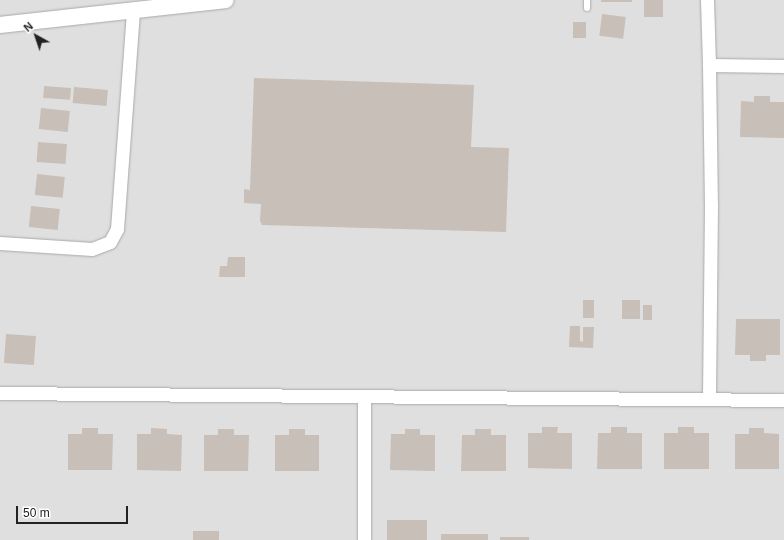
<!DOCTYPE html>
<html>
<head>
<meta charset="utf-8">
<style>
	body { margin:0 }
	#map { position:relative; width:784px; height:540px; overflow:hidden; background:#f2efe9; font-family:Arial,sans-serif }
	div>[style] { position:absolute }
	.residential>* { inset:0; background:#e0dfdf; transform-origin:0 0 }
	.building>* { inset:0; background:#c7bfb8; transform-origin:0 0 }
	.roads { filter:drop-shadow(0 0 1px #a9a9a9) drop-shadow(0 0 1px #a9a9a9) }
	.service>* { height:6px; margin:-3px; padding:0 3px; transform-origin:3px; border-radius:3px; background:#fff }
	.minor>* { height:13px; margin:-6.5px; padding:0 6.5px; transform-origin:6.5px; border-radius:6.5px; background:#fff }
	.tertiary>* { height:16px; margin:-8px; padding:0 8px; transform-origin:8px; border-radius:8px; background:#fff }
	span { translate:-50% -50%; white-space:nowrap; text-align:center; line-height:1.15; -webkit-text-stroke:3px #fff; paint-order:stroke }
	.north { position:absolute; left:16px; top:16px; width:40px; height:40px; -webkit-text-stroke:3px #fff; paint-order:stroke; rotate:320deg; font-size:11px; font-weight:700; line-height:16px; text-align:center; color:#222 }
	.north::after { content:''; display:block; margin:auto; width:14px; height:18px; background:#222; clip-path:polygon(50% 0,100% 100%,50% 72%,0 100%) }
	.scale { position:absolute; left:16px; top:506px; width:112px; height:18px; box-sizing:border-box; border:2px solid #222; border-top:0; padding-left:5px; font-size:12px; line-height:14px; white-space:nowrap; color:#222; -webkit-text-stroke:3px #fff; paint-order:stroke }
</style>
</head>
<body>
<div id="map">
	<div class="residential">
		<div style="left:0;top:0;width:784px;height:540px"></div>
	</div>
	<div class="building">
		<div style="left:601px;top:0;width:31px;height:2px"></div>
		<div style="left:644px;top:0;width:19px;height:17px"></div>
		<div style="left:602px;top:14px;width:24px;height:22px;rotate:7deg"></div>
		<div style="left:573px;top:22px;width:13px;height:16px"></div>
		<div style="clip-path:polygon(254px 78px,474px 85px,471px 147px,509px 148px,506px 232px,262px 225px,260px 221px,261px 204px,244px 203px,244px 189px,250px 190px)"></div>
		<div style="left:44px;top:86px;width:27px;height:12px;rotate:4deg"></div>
		<div style="left:74px;top:87px;width:34px;height:16px;rotate:5deg"></div>
		<div style="clip-path:polygon(754px 96px,770px 96px,770px 102px,784px 102px,784px 138px,740px 137px,741px 101px,754px 102px)"></div>
		<div style="left:41px;top:108px;width:29px;height:21px;rotate:6deg"></div>
		<div style="left:38px;top:142px;width:29px;height:20px;rotate:4deg"></div>
		<div style="left:37px;top:174px;width:28px;height:21px;rotate:6deg"></div>
		<div style="left:31px;top:206px;width:29px;height:21px;rotate:6deg"></div>
		<div style="clip-path:polygon(228px 257px,245px 257px,245px 277px,219px 277px,220px 266px,227px 266px)"></div>
		<div style="left:583px;top:300px;width:11px;height:18px"></div>
		<div style="left:622px;top:300px;width:18px;height:19px"></div>
		<div style="left:643px;top:305px;width:9px;height:15px"></div>
		<div style="clip-path:polygon(736px 319px,780px 319px,780px 355px,766px 355px,766px 361px,750px 361px,750px 355px,735px 355px)"></div>
		<div style="clip-path:polygon(570px 326px,580px 326px,580px 341px,583px 342px,583px 327px,594px 327px,593px 348px,569px 347px)"></div>
		<div style="left:6px;top:334px;width:30px;height:29px;rotate:4deg"></div>
		<div style="clip-path:polygon(542px 427px,558px 427px,557px 433px,572px 433px,572px 469px,528px 468px,528px 433px,542px 433px)"></div>
		<div style="clip-path:polygon(611px 427px,627px 427px,627px 433px,642px 433px,642px 469px,597px 469px,598px 433px,611px 433px)"></div>
		<div style="clip-path:polygon(678px 427px,694px 427px,694px 433px,709px 433px,709px 469px,664px 469px,664px 433px,678px 433px)"></div>
		<div style="clip-path:polygon(82px 428px,98px 428px,98px 434px,113px 434px,112px 470px,68px 470px,68px 434px,82px 434px)"></div>
		<div style="clip-path:polygon(151px 428px,167px 429px,167px 434px,182px 435px,181px 471px,137px 470px,137px 434px,151px 434px)"></div>
		<div style="clip-path:polygon(749px 428px,764px 428px,764px 433px,779px 434px,779px 469px,735px 469px,735px 434px,749px 434px)"></div>
		<div style="clip-path:polygon(218px 429px,234px 429px,234px 435px,249px 435px,248px 471px,204px 471px,204px 435px,218px 435px)"></div>
		<div style="clip-path:polygon(289px 429px,305px 429px,305px 435px,319px 435px,319px 471px,275px 471px,275px 435px,289px 435px)"></div>
		<div style="clip-path:polygon(405px 429px,420px 429px,420px 435px,435px 435px,435px 471px,390px 470px,391px 434px,405px 434px)"></div>
		<div style="clip-path:polygon(475px 429px,491px 429px,491px 435px,506px 435px,506px 471px,461px 471px,462px 435px,475px 435px)"></div>
		<div style="left:387px;top:520px;width:40px;height:20px"></div>
		<div style="left:193px;top:531px;width:26px;height:9px"></div>
		<div style="left:441px;top:534px;width:47px;height:6px"></div>
		<div style="left:500px;top:537px;width:29px;height:3px"></div>
	</div>
	<div class="roads">
		<div class="service">
			<div style="left:587px;top:8px;width:8px;rotate:-90deg"></div>
		</div>
		<div class="minor">
			<div style="left:707px;top:0;width:65px;rotate:88.2deg"></div>
			<div style="left:709px;top:65px;width:75px;rotate:0.8deg"></div>
			<div style="left:709px;top:65px;width:140px;rotate:89.2deg"></div>
			<div style="left:711px;top:205px;width:194px;rotate:90.6deg"></div>
			<div style="left:0;top:243px;width:92px;rotate:3.7deg"></div>
			<div style="left:92px;top:249px;width:19px;rotate:-21deg"></div>
			<div style="left:110px;top:242px;width:15px;rotate:-62deg"></div>
			<div style="left:117px;top:229px;width:220px;rotate:-85.8deg"></div>
			<div style="left:0;top:393px;width:784px;rotate:0.51deg"></div>
			<div style="left:364px;top:540px;width:144px;rotate:-90deg"></div>
		</div>
		<div class="tertiary">
			<div style="left:0;top:25px;width:227px;rotate:-6.3deg"></div>
		</div>
	</div>
	<div class="north">N</div>
	<div class="scale">50 m</div>
</div>
</body>
</html>
